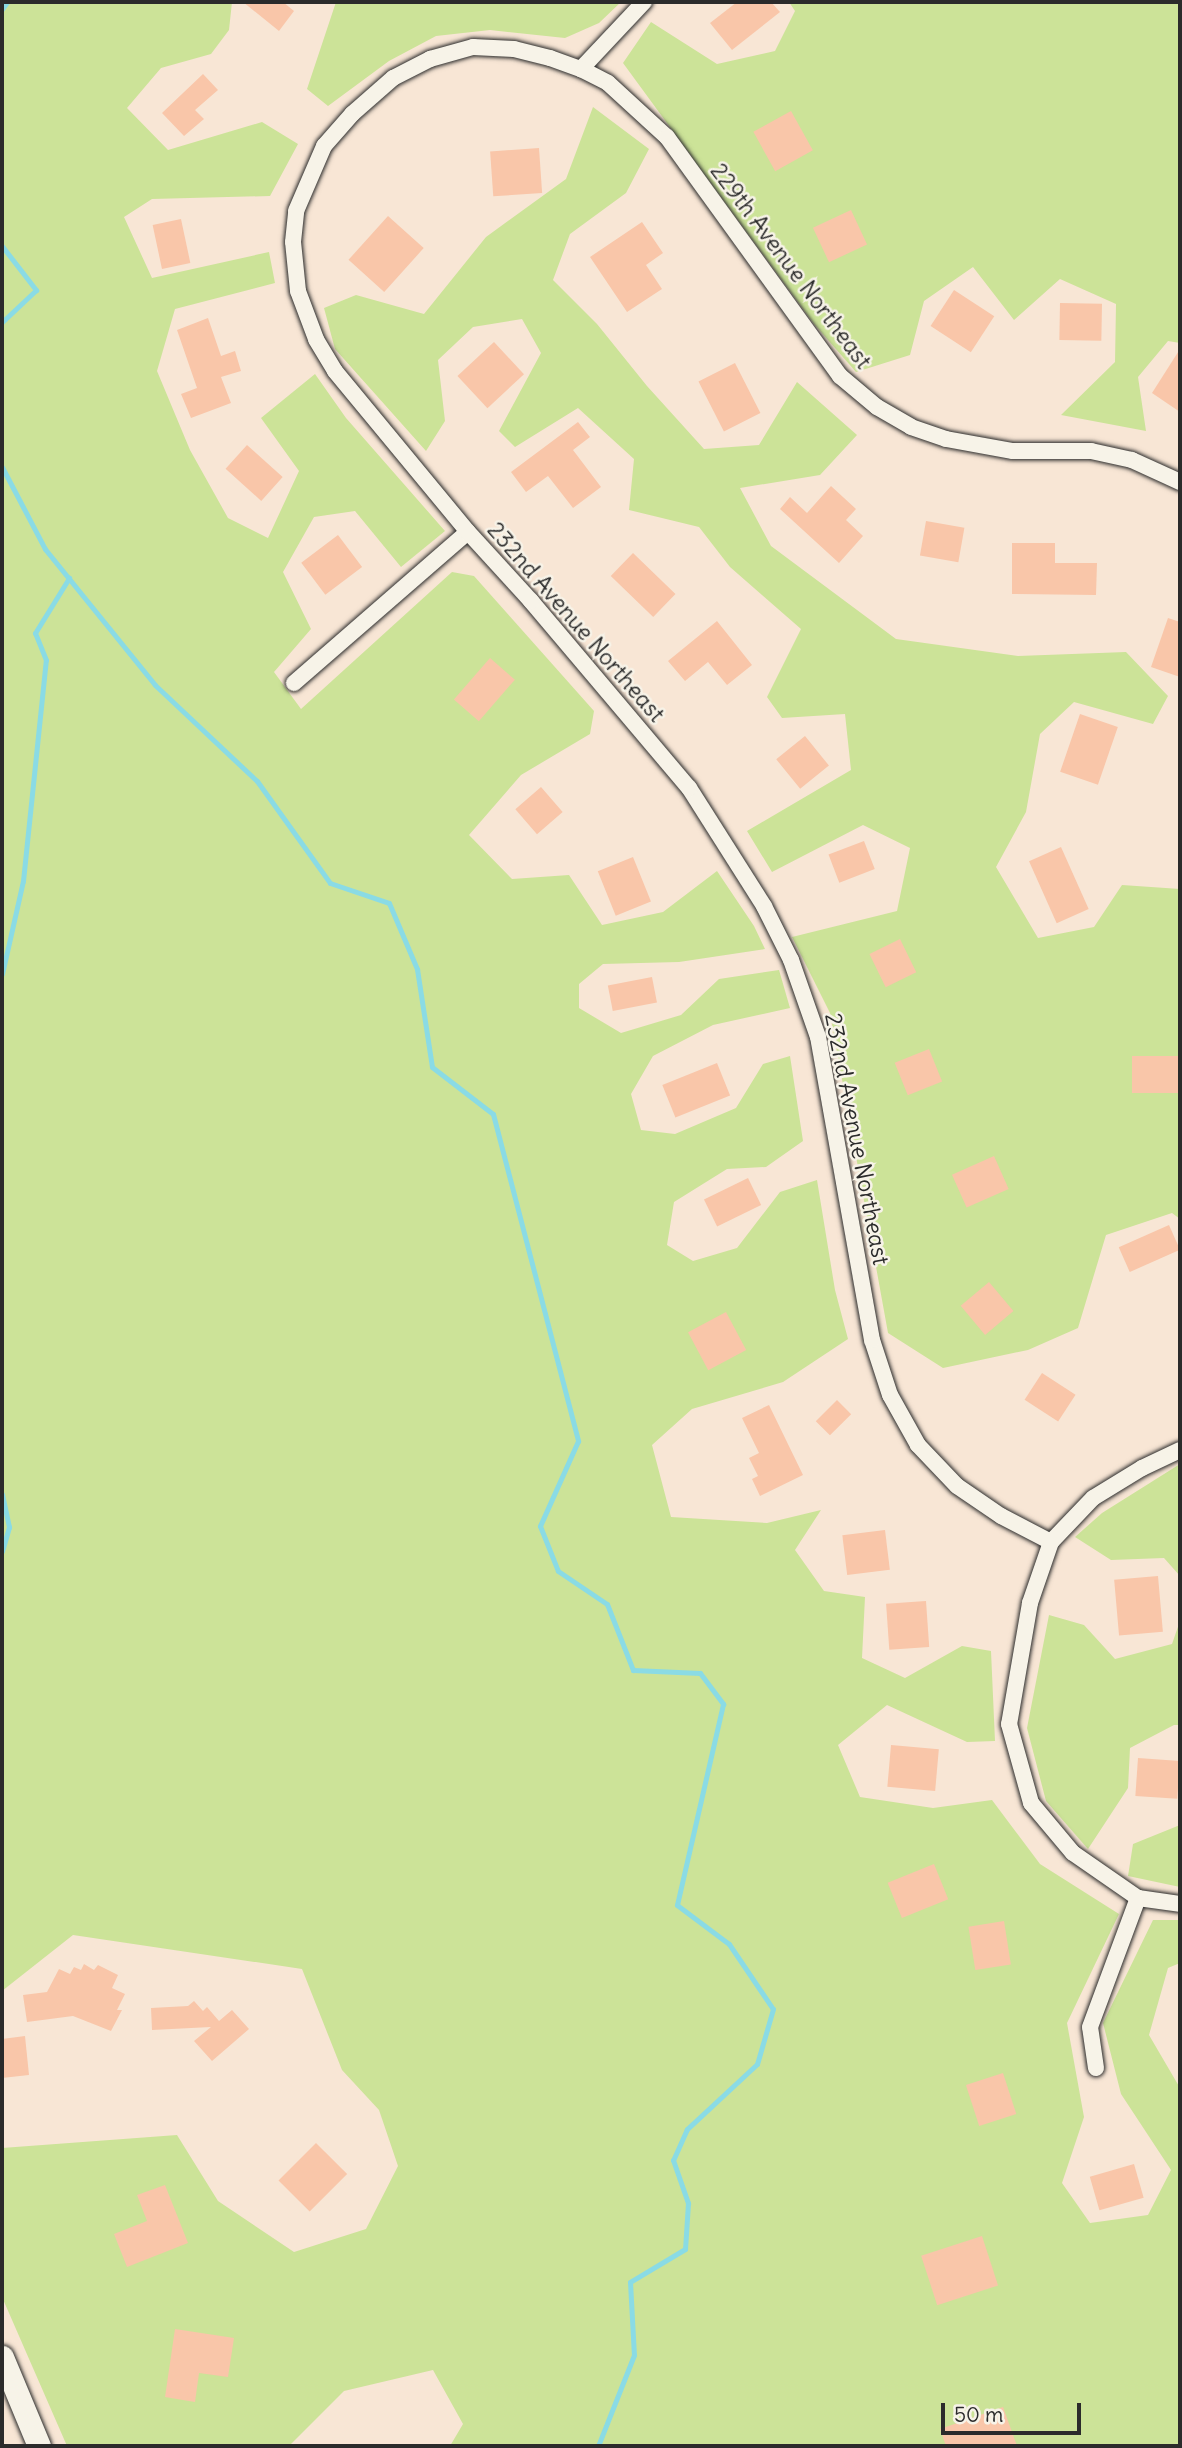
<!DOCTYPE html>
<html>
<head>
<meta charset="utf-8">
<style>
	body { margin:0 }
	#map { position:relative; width:1182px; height:2448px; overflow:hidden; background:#f8e6d5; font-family:Delius,sans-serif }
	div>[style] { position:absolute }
	.green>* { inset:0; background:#cce398 }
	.stream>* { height:5px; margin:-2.5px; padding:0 2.5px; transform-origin:2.5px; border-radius:2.5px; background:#8adbe5 }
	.building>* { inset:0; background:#f9c6a9; transform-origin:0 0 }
	.roads { filter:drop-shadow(0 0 2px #2b2b2b) drop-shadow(0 0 2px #2b2b2b) }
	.street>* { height:16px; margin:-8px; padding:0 8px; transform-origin:8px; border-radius:8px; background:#f7f3e8 }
	.secondary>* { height:23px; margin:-11.5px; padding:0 11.5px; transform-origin:11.5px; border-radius:11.5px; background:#f7f3e8 }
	span { translate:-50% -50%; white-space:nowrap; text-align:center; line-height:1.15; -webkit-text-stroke:5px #f7f3e8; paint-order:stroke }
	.street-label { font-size:23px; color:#2b2b2b }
	.frame { position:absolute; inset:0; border:4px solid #2b2b2b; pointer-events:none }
	.scale { position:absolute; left:941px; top:2403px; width:140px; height:32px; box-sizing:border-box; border:4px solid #2b2b2b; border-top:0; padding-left:9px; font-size:21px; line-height:24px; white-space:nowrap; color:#2b2b2b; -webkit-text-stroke:5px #f7f3e8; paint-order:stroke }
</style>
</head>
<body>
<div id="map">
	<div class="green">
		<div style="clip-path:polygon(2px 2px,232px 2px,229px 30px,211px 54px,161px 68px,127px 108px,168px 150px,262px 122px,298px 144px,270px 196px,152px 199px,124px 217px,152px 278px,269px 252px,275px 283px,175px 309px,157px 371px,190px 450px,228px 518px,268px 538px,299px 471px,261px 418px,315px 374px,346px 418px,445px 531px,401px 567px,355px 511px,314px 517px,283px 572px,311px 629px,274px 672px,301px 709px,452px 572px,474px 576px,594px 711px,590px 734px,521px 775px,469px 835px,512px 879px,569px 875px,602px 925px,663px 912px,717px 871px,754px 926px,765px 949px,679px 962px,603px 964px,579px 984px,579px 1008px,621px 1033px,681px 1015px,719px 979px,779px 970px,790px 1008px,713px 1025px,653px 1056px,631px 1094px,641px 1130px,675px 1134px,736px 1108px,763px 1064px,790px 1056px,803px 1141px,766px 1167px,727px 1169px,674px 1202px,667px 1245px,693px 1261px,737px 1248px,780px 1192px,817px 1180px,835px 1290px,848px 1339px,783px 1382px,692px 1409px,652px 1445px,671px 1517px,767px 1523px,821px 1510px,795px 1550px,824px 1591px,865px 1597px,862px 1658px,905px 1678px,962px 1646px,991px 1651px,995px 1741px,967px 1742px,887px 1705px,838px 1745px,860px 1797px,933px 1808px,992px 1800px,1040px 1864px,1119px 1914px,1067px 2023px,1084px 2117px,1062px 2183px,1090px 2223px,1148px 2215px,1171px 2170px,1121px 2094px,1103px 2023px,1153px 1920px,1180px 1920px,1180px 1963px,1168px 1968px,1149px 2035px,1180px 2088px,1180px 2446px,450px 2446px,463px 2424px,433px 2370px,344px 2391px,289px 2446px,67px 2446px,2px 2297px,2px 2148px,177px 2135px,218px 2201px,294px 2252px,366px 2229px,398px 2166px,379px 2110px,342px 2070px,302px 1969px,73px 1935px,2px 1991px)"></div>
		<div style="clip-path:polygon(336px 2px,621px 2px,599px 23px,565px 38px,490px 30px,436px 36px,389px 61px,328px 106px,307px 89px)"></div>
		<div style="clip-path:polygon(789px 2px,1180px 2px,1180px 343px,1168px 341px,1138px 377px,1146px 431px,1061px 415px,1115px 362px,1116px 304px,1060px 279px,1014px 320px,973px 267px,924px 301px,910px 355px,856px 372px,814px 324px,623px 63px,651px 22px,717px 64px,775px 51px,795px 11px)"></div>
		<div style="clip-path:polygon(593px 107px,649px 149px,626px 193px,570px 234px,553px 280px,597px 324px,647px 386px,704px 449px,759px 445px,797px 382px,857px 435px,820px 475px,740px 488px,771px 546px,896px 639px,1018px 656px,1126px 652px,1168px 696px,1153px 724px,1074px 702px,1040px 734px,1026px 812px,996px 867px,1038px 938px,1094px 927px,1122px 885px,1180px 889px,1180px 1219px,1172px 1213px,1106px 1235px,1078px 1328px,1028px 1350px,943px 1368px,888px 1333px,830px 1013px,792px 937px,897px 911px,910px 848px,863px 825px,772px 872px,747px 831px,851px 770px,845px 714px,782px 718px,767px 697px,801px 629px,730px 567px,699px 527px,629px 510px,634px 459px,578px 408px,515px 447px,499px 431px,541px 353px,522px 319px,473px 327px,438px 360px,445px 421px,426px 451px,335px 349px,324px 308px,356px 295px,424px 314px,486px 237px,566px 179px)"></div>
		<div style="clip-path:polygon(1180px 1464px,1180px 1576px,1164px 1558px,1111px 1560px,1075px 1537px,1102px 1513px)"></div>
		<div style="clip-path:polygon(1049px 1615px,1084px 1625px,1115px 1659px,1172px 1644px,1180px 1621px,1180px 1725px,1174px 1725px,1130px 1748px,1128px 1788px,1088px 1849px,1046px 1801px,1027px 1728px)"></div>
		<div style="clip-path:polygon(1180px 1825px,1180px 1887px,1128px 1876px,1133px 1844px)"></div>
	</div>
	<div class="stream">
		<div style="left:2px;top:9px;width:9px;rotate:-54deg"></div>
		<div style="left:2px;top:246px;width:56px;rotate:52.3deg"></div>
		<div style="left:36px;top:290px;width:47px;rotate:136.7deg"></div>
		<div style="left:2px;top:467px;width:93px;rotate:62.3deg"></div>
		<div style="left:45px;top:549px;width:175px;rotate:51deg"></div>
		<div style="left:155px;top:685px;width:140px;rotate:43.3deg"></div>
		<div style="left:257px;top:781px;width:125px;rotate:54.4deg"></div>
		<div style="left:330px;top:883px;width:62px;rotate:18.7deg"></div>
		<div style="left:389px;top:903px;width:72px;rotate:67deg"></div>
		<div style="left:417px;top:969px;width:99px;rotate:81.3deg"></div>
		<div style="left:432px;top:1067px;width:77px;rotate:37.6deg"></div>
		<div style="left:493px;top:1114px;width:338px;rotate:75.4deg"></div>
		<div style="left:578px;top:1441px;width:93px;rotate:114.1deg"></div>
		<div style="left:540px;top:1526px;width:48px;rotate:68.2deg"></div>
		<div style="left:558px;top:1571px;width:59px;rotate:34deg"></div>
		<div style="left:607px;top:1604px;width:71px;rotate:68.5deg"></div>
		<div style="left:633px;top:1670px;width:67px;rotate:2.6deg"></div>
		<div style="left:700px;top:1673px;width:39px;rotate:53deg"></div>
		<div style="left:723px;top:1704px;width:206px;rotate:102.9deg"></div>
		<div style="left:677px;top:1905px;width:65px;rotate:36.9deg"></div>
		<div style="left:729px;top:1944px;width:78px;rotate:55.9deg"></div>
		<div style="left:773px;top:2009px;width:57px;rotate:106.2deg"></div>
		<div style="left:757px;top:2064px;width:96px;rotate:137.1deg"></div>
		<div style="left:687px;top:2129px;width:34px;rotate:114deg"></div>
		<div style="left:673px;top:2160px;width:46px;rotate:70.8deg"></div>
		<div style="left:688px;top:2203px;width:46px;rotate:93.7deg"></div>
		<div style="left:685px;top:2249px;width:64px;rotate:149deg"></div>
		<div style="left:630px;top:2282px;width:73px;rotate:86.9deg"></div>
		<div style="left:634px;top:2355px;width:98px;rotate:111.6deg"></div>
		<div style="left:2px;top:974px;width:95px;rotate:-77.3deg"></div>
		<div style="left:23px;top:881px;width:222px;rotate:-84.1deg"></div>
		<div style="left:46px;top:660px;width:29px;rotate:-112deg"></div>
		<div style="left:35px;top:633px;width:65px;rotate:-58.3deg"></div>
		<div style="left:2px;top:1494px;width:34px;rotate:78deg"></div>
		<div style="left:9px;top:1527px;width:25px;rotate:106deg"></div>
	</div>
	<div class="building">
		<div style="clip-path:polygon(243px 2px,283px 2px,294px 11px,279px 31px)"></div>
		<div style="clip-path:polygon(737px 2px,771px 2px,780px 12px,732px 50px,710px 23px)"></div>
		<div style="clip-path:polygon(203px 74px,218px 90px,195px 110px,204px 119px,184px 136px,162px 113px)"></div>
		<div style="left:791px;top:111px;width:45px;height:43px;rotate:61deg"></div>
		<div style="left:539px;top:148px;width:45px;height:49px;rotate:86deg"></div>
		<div style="left:851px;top:210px;width:38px;height:42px;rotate:65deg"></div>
		<div style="left:388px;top:216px;width:48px;height:59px;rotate:42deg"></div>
		<div style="left:181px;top:219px;width:45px;height:29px;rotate:78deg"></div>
		<div style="clip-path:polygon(642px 222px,663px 253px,646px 265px,662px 289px,627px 312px,590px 257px)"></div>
		<div style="left:954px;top:290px;width:48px;height:43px;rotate:33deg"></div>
		<div style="left:1060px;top:303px;width:42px;height:37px;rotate:1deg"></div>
		<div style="clip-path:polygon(208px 318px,221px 356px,235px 351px,241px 371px,221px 377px,231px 403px,191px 418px,181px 394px,197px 388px,177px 330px)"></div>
		<div style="left:494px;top:342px;width:44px;height:50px;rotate:47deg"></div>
		<div style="clip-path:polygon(1180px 349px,1180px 412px,1152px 393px)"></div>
		<div style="left:735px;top:363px;width:56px;height:41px;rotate:63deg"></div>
		<div style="clip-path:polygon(578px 422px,590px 437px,573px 450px,601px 487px,573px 508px,548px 476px,526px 492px,511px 472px)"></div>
		<div style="left:247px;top:445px;width:48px;height:32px;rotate:42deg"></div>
		<div style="clip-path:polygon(831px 486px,856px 509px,846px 520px,863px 536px,839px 563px,780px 509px,790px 497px,807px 513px)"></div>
		<div style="left:926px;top:521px;width:39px;height:35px;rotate:10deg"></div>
		<div style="left:338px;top:535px;width:40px;height:46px;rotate:53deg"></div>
		<div style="clip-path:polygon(1012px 543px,1055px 543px,1055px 563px,1097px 563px,1096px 595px,1012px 594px)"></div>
		<div style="left:633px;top:553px;width:59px;height:32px;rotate:44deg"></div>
		<div style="clip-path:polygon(1168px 618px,1180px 622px,1180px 677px,1151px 667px)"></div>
		<div style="clip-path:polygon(717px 621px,752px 665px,727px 685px,708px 662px,685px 681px,668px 661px)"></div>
		<div style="left:490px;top:658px;width:33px;height:55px;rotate:41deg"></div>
		<div style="left:1080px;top:714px;width:40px;height:61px;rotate:19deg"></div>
		<div style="left:805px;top:736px;width:38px;height:37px;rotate:51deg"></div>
		<div style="left:541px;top:787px;width:33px;height:34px;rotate:49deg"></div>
		<div style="left:864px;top:841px;width:30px;height:38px;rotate:69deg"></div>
		<div style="left:1061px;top:847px;width:68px;height:35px;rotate:66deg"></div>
		<div style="left:633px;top:857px;width:48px;height:38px;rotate:68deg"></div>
		<div style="left:900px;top:939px;width:37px;height:34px;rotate:64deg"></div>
		<div style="left:652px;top:977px;width:26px;height:45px;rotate:79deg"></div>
		<div style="left:929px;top:1049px;width:35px;height:37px;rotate:68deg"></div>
		<div style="left:1180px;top:1056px;width:37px;height:48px;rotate:90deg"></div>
		<div style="left:717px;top:1063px;width:35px;height:59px;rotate:68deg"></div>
		<div style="left:994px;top:1156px;width:36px;height:46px;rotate:66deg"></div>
		<div style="left:748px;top:1178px;width:30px;height:49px;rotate:64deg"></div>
		<div style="left:1169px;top:1225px;width:27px;height:55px;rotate:66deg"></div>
		<div style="left:989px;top:1282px;width:38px;height:37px;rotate:50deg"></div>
		<div style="left:726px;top:1312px;width:43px;height:43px;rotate:62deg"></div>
		<div style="left:1042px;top:1373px;width:40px;height:32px;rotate:33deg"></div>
		<div style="left:837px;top:1400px;width:20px;height:30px;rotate:45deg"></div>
		<div style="clip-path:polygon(769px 1405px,803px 1475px,760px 1496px,752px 1479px,758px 1476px,749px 1458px,759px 1453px,742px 1418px)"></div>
		<div style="left:885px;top:1530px;width:40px;height:43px;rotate:83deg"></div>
		<div style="left:1158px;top:1576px;width:56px;height:44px;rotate:85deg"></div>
		<div style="left:926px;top:1601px;width:46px;height:40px;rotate:86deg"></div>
		<div style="left:891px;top:1745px;width:48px;height:42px;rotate:5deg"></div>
		<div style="left:1138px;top:1758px;width:42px;height:38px;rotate:4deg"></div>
		<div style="left:934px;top:1864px;width:38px;height:50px;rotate:68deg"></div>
		<div style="left:1004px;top:1921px;width:44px;height:36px;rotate:81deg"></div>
		<div style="clip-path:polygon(84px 1964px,94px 1970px,98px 1965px,118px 1975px,112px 1988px,125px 1994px,117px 2010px,122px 2010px,111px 2031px,73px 2016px,27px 2022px,23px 1995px,47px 1992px,59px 1969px,70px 1974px,74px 1967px,81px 1970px)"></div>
		<div style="clip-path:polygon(194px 2001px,203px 2011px,207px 2007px,219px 2021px,232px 2010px,249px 2029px,212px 2061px,194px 2041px,211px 2027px,152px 2030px,151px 2008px,188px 2006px)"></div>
		<div style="clip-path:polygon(25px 2036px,29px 2075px,2px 2078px,2px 2039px)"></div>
		<div style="left:1003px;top:2073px;width:43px;height:39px;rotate:72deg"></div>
		<div style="left:316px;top:2143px;width:44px;height:53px;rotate:45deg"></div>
		<div style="left:1134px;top:2164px;width:35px;height:46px;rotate:74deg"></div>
		<div style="clip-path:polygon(165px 2185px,188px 2243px,127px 2267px,114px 2234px,147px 2221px,137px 2195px)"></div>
		<div style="left:982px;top:2236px;width:52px;height:64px;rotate:72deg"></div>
		<div style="clip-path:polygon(175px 2329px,234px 2338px,228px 2377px,199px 2373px,195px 2402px,165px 2397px)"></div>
		<div style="clip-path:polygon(1003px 2407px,1017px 2446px,946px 2446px,940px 2429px)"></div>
	</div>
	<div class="roads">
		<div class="street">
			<div style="left:581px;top:69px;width:92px;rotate:-46.8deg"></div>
			<div style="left:294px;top:683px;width:230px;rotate:-41deg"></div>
			<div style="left:1180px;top:1450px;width:42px;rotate:154.7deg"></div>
			<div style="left:1142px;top:1468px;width:57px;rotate:148.5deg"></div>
			<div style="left:1093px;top:1498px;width:61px;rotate:133.7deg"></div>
			<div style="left:1051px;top:1542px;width:65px;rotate:109deg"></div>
			<div style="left:1030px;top:1603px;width:123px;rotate:99.8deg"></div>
			<div style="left:1009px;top:1724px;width:82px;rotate:74.4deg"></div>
			<div style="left:1031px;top:1803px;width:65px;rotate:50deg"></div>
			<div style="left:1073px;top:1853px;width:79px;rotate:34.7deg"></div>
			<div style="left:1138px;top:1898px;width:42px;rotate:8.1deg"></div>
			<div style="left:1051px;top:1542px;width:56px;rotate:-152.5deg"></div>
			<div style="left:1001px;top:1516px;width:53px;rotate:-145.7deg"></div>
			<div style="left:957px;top:1486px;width:57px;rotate:-133.6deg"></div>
			<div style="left:918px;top:1445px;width:57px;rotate:-119.2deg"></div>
			<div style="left:890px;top:1395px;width:58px;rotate:-108.1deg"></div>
			<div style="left:872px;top:1340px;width:308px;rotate:-100.1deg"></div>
			<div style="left:818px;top:1037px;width:82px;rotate:-109.3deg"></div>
			<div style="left:791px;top:960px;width:60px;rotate:-116.6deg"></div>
			<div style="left:764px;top:906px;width:140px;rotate:-122.4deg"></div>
			<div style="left:689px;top:788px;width:245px;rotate:-130.2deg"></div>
			<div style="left:531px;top:601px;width:93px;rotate:-132.4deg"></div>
			<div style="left:468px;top:532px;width:209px;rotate:-129.6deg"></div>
			<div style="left:335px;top:371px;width:37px;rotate:-121deg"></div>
			<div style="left:316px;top:339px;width:51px;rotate:-110.6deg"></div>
			<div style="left:298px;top:291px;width:49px;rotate:-95.8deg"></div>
			<div style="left:293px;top:242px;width:31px;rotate:-84deg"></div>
			<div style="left:296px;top:211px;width:71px;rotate:-66.7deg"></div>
			<div style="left:324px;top:146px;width:43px;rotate:-48.8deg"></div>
			<div style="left:352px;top:114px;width:55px;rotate:-41.3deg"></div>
			<div style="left:393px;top:78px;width:42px;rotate:-27.2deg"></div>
			<div style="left:430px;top:59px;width:45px;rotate:-15.6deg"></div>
			<div style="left:473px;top:47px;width:41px;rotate:2.8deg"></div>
			<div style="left:514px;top:49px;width:37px;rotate:14deg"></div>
			<div style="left:550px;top:58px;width:33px;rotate:20deg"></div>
			<div style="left:581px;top:69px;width:30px;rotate:27deg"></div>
			<div style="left:608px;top:83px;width:80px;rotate:42.5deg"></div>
			<div style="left:667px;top:137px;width:295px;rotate:54.1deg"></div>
			<div style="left:840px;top:376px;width:48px;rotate:40deg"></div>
			<div style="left:877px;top:407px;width:39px;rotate:30deg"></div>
			<div style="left:911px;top:427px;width:37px;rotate:19deg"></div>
			<div style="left:946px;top:439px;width:68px;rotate:10.2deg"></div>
			<div style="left:1013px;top:451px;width:78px"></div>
			<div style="left:1091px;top:451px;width:42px;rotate:12.4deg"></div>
			<div style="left:1132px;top:460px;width:53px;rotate:24.6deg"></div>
			<div style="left:1096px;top:2068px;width:41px;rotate:-98.3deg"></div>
			<div style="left:1090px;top:2027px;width:138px;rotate:-69.6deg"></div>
		</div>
		<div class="secondary">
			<div style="left:2px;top:2357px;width:96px;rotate:67.4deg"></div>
		</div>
	</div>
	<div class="street-label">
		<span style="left:791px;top:266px;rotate:53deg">229th Avenue Northeast</span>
		<span style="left:576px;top:622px;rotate:49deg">232nd Avenue Northeast</span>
		<span style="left:857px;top:1139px;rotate:79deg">232nd Avenue Northeast</span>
	</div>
	<div class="frame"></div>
	<div class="scale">50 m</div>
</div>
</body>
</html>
